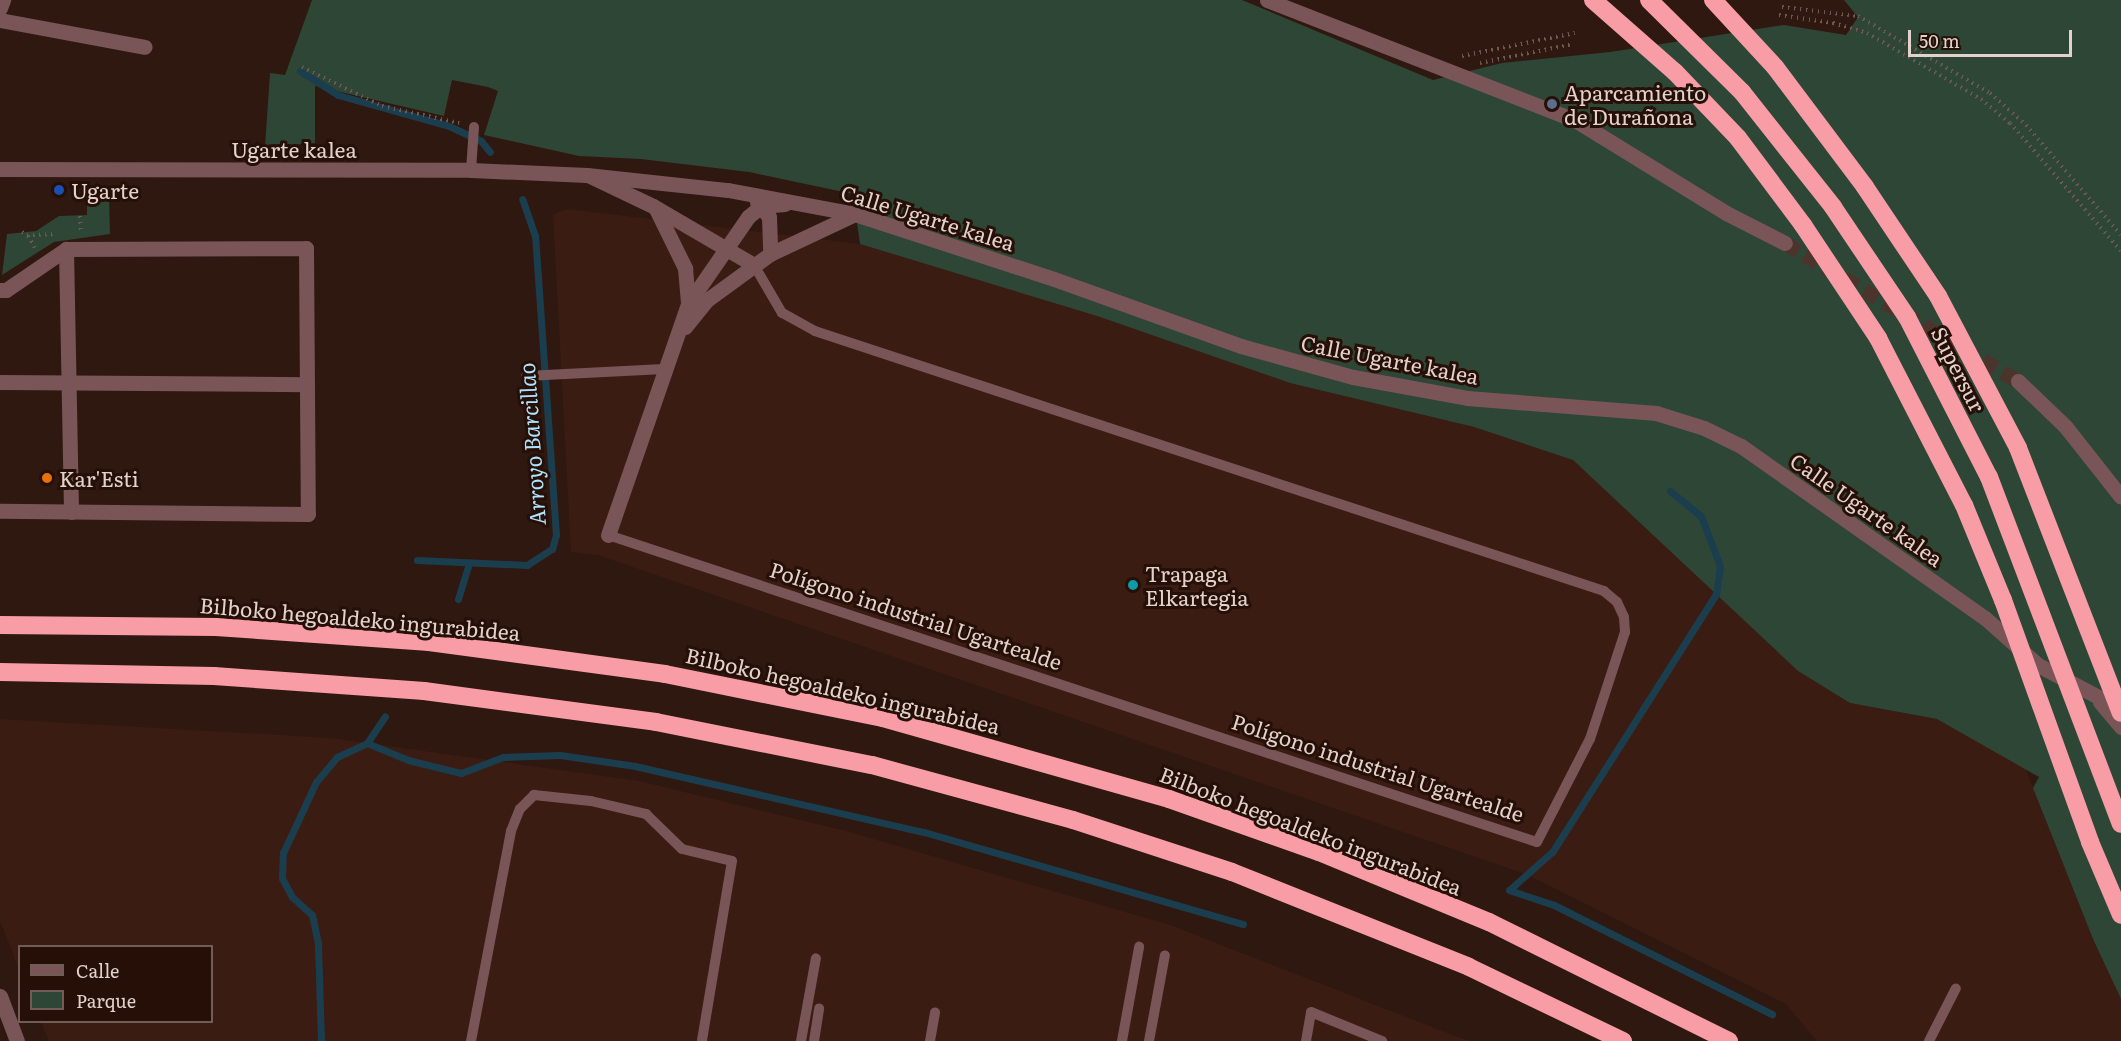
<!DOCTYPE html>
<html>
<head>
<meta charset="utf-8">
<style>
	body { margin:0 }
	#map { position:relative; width:2121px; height:1041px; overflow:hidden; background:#2f1810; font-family:Literata,serif }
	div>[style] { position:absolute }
	.built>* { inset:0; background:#3a1c12 }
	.green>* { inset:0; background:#2e4635 }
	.stream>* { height:7px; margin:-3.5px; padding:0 3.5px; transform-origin:3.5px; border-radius:3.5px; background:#1b3e4e }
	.minor-tunnel>* { height:15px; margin-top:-7.5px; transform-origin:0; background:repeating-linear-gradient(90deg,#4a342c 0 15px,transparent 0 23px) }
	.path>* { height:4px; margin-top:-2px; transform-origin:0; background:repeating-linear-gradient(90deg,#6e5952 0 1.5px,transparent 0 6px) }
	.service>* { height:10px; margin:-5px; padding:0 5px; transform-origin:5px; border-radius:5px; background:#795558 }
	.pedestrian>* { height:15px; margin:-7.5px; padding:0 7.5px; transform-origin:7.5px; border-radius:7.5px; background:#795558 }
	.minor>* { height:15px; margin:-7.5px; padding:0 7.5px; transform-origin:7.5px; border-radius:7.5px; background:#795558 }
	.tertiary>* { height:15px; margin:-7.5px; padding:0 7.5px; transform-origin:7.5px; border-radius:7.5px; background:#795558 }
	.motorway>* { height:18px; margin:-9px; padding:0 9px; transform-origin:9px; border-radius:9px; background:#f89da6 }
	.dots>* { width:16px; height:16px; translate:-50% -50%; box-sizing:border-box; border:3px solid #250f07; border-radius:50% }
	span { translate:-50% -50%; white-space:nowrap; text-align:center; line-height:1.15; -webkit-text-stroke:6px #250f07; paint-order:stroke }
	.poi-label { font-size:21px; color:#e3d2cc }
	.left { translate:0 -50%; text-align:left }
	.street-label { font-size:21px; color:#e3d2cc }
	.water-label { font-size:22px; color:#afe3fc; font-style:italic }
	.legend { position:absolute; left:18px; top:945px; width:195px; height:78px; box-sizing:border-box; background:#250f07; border:2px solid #715d56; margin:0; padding:8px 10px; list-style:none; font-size:18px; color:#e3d2cc }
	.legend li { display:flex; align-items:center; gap:12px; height:30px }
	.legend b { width:30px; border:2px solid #715d56 }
	.scale { position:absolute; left:1908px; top:30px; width:164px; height:27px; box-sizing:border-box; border:3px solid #e3d2cc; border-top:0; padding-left:8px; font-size:18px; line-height:21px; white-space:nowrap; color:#e3d2cc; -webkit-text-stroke:4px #250f07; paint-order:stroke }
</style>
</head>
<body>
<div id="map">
	<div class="built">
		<div style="clip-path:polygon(567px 209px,860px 244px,1097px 316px,1290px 383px,1474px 427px,1573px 460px,1798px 671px,1850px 703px,1937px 719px,2024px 765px,2093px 939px,2121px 999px,2121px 1041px,1817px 1041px,1786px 1004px,1528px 875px,598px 555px,571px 552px,553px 215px)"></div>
		<div style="clip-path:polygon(0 719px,330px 738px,639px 781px,846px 831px,1170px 925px,1468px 1041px,49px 1041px,41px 1022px,212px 1022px,212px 946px,20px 946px,19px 969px,0 921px)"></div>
	</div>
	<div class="green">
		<div style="clip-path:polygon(312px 0,1242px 0,1433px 80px,1502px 63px,1610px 52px,1784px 25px,1846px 35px,1858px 17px,1844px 0,2121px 0,2121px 999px,2093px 939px,2033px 788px,2039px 777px,1937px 719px,1850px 703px,1798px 671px,1573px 460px,1474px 427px,1290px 383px,1097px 316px,860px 244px,853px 194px,749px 172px,641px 159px,579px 156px,484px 135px,498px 91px,488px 87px,452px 80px,444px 116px,315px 86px,315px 143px,265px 147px,270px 73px,285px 75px)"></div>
		<div style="clip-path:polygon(87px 197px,109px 197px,110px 234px,54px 242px,2px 275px,7px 234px,36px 231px,59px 216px,87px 215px)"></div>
	</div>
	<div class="stream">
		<div style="left:300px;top:71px;width:45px;rotate:32.3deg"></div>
		<div style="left:338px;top:95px;width:115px;rotate:15.6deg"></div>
		<div style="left:449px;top:126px;width:35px;rotate:25deg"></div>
		<div style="left:481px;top:141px;width:14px;rotate:51deg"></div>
		<div style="left:1670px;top:491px;width:40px;rotate:39deg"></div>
		<div style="left:1701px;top:516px;width:53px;rotate:69.2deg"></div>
		<div style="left:1720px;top:566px;width:28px;rotate:98deg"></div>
		<div style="left:1716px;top:594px;width:306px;rotate:122.4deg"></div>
		<div style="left:1552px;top:852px;width:57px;rotate:138.5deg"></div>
		<div style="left:1509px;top:890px;width:47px;rotate:18.4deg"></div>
		<div style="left:1554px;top:905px;width:244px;rotate:26.6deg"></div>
		<div style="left:417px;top:560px;width:110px;rotate:2.6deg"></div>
		<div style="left:527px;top:565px;width:30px;rotate:-33deg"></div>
		<div style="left:552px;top:549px;width:15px;rotate:-74deg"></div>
		<div style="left:556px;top:535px;width:300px;rotate:-94deg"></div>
		<div style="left:535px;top:236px;width:39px;rotate:-109deg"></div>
		<div style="left:458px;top:599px;width:38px;rotate:-73deg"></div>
		<div style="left:367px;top:743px;width:44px;rotate:22.5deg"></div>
		<div style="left:408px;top:760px;width:55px;rotate:13.8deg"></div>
		<div style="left:461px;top:773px;width:45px;rotate:-20.9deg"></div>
		<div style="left:503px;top:757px;width:57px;rotate:-2deg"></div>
		<div style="left:560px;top:755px;width:76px;rotate:8.3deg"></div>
		<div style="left:635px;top:766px;width:296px;rotate:12.9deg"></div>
		<div style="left:924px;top:832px;width:332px;rotate:16.1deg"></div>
		<div style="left:321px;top:1041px;width:98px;rotate:-91.8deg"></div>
		<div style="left:318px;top:943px;width:29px;rotate:-102deg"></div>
		<div style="left:312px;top:915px;width:27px;rotate:-138deg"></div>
		<div style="left:292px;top:897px;width:21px;rotate:-118deg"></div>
		<div style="left:282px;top:878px;width:25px;rotate:-88deg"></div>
		<div style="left:283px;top:853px;width:78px;rotate:-65.1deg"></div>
		<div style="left:316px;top:782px;width:33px;rotate:-50deg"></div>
		<div style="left:337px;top:757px;width:33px;rotate:-25deg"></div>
		<div style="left:367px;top:743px;width:32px;rotate:-56deg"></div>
	</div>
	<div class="minor-tunnel">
		<div style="left:1785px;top:243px;width:271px;rotate:30.6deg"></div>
	</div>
	<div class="path">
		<div style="left:1782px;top:7px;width:77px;rotate:6.8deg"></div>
		<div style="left:1858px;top:16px;width:153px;rotate:30.3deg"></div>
		<div style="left:1990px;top:93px;width:48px;rotate:41.6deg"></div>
		<div style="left:2026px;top:125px;width:145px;rotate:49.2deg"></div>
		<div style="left:1779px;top:15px;width:55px;rotate:8.4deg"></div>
		<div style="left:1833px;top:23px;width:35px;rotate:16deg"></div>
		<div style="left:1867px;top:33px;width:132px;rotate:30.1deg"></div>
		<div style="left:1981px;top:99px;width:38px;rotate:40deg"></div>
		<div style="left:2010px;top:123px;width:169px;rotate:49.1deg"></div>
		<div style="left:1462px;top:56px;width:115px;rotate:-11.5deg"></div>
		<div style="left:1480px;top:63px;width:95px;rotate:-11.5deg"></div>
		<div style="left:302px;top:67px;width:89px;rotate:26deg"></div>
		<div style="left:382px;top:106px;width:79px;rotate:12.4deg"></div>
		<div style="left:80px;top:216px;width:15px;rotate:86deg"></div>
		<div style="left:22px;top:232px;width:6px;rotate:31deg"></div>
		<div style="left:27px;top:235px;width:29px;rotate:-2deg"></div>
		<div style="left:28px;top:236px;width:16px;rotate:60deg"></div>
	</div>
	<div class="service">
		<div style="left:471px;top:170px;width:43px;rotate:-86deg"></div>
		<div style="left:526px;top:376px;width:138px;rotate:-2.9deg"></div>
		<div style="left:608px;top:535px;width:978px;rotate:18.29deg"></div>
		<div style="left:1537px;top:842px;width:116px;rotate:-62.8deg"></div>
		<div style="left:1590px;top:739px;width:113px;rotate:-71.9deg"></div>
		<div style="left:1625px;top:632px;width:15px;rotate:-94deg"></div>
		<div style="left:1624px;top:617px;width:17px;rotate:-115deg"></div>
		<div style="left:1617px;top:602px;width:17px;rotate:-140deg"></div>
		<div style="left:1604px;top:591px;width:831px;rotate:-161.76deg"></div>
		<div style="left:815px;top:331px;width:38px;rotate:-151deg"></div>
		<div style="left:782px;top:313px;width:56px;rotate:-120.3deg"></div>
		<div style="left:471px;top:1041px;width:214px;rotate:-79.2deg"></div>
		<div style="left:511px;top:831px;width:24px;rotate:-68deg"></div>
		<div style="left:520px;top:809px;width:20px;rotate:-45deg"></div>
		<div style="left:534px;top:795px;width:57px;rotate:6deg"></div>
		<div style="left:591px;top:801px;width:57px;rotate:13.3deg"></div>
		<div style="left:646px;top:814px;width:50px;rotate:44.2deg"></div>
		<div style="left:682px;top:849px;width:51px;rotate:13.5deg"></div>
		<div style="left:732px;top:861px;width:182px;rotate:99.5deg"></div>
		<div style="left:801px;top:1041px;width:84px;rotate:-79.8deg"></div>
		<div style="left:814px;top:1041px;width:33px;rotate:-81deg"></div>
		<div style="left:930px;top:1041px;width:29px;rotate:-80deg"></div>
		<div style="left:1122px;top:1041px;width:96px;rotate:-79.7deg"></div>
		<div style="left:1149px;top:1041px;width:87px;rotate:-79.5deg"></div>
		<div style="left:1306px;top:1041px;width:29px;rotate:-80deg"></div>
		<div style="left:1311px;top:1012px;width:77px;rotate:22.2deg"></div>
		<div style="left:1929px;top:1041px;width:59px;rotate:-63deg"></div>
	</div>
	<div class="pedestrian">
		<div style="left:66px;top:249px;width:263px;rotate:88.9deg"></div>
		<div style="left:0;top:382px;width:307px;rotate:0.4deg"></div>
	</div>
	<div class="minor">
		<div style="left:1267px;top:0;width:331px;rotate:21.3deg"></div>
		<div style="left:1575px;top:120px;width:177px;rotate:31.6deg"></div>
		<div style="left:1726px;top:213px;width:66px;rotate:27deg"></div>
		<div style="left:0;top:8px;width:9px;rotate:-69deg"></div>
		<div style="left:0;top:20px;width:147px;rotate:10.5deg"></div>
		<div style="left:590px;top:176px;width:70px;rotate:25.5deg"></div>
		<div style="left:653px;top:206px;width:117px;rotate:30.3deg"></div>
		<div style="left:757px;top:202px;width:19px;rotate:51deg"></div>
		<div style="left:769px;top:217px;width:37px;rotate:88deg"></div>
		<div style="left:657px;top:211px;width:64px;rotate:63.8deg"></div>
		<div style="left:685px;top:268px;width:36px;rotate:85deg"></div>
		<div style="left:0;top:290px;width:6px"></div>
		<div style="left:6px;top:290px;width:73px;rotate:-34.3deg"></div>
		<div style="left:66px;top:249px;width:240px;rotate:-0.2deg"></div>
		<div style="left:306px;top:248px;width:266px;rotate:89.6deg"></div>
		<div style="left:308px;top:514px;width:308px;rotate:-179.4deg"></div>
		<div style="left:685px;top:327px;width:35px;rotate:-51deg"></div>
		<div style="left:707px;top:300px;width:78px;rotate:-36.1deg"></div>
		<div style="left:770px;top:254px;width:94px;rotate:-25.2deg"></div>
		<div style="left:2018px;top:381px;width:65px;rotate:43.8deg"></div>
		<div style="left:2065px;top:426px;width:90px;rotate:51.7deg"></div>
		<div style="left:608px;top:535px;width:244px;rotate:-70.9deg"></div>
		<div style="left:688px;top:304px;width:106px;rotate:-55.4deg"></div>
		<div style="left:748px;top:217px;width:17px;rotate:-40deg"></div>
		<div style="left:761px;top:206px;width:24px;rotate:-5deg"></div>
	</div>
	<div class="tertiary">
		<div style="left:0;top:169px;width:471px;rotate:0.1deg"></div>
		<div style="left:471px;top:170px;width:116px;rotate:2.5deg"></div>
		<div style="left:587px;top:175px;width:142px;rotate:6.1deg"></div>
		<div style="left:728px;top:190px;width:129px;rotate:10.7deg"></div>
		<div style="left:855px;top:214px;width:209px;rotate:18.1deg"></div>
		<div style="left:1054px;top:279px;width:199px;rotate:19.7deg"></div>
		<div style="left:1241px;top:346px;width:116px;rotate:15.5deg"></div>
		<div style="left:1353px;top:377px;width:116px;rotate:10.4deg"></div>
		<div style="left:1467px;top:398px;width:190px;rotate:4.5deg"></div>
		<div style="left:1656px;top:413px;width:50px;rotate:17.4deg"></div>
		<div style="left:1704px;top:428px;width:41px;rotate:25.9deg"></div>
		<div style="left:1741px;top:446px;width:299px;rotate:35.2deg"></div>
		<div style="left:1985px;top:618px;width:71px;rotate:41.6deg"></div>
		<div style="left:2038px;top:665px;width:94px;rotate:27.9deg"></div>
		<div style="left:2100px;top:702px;width:33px;rotate:50deg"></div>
		<div style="left:0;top:996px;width:48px;rotate:69.3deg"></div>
	</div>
	<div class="motorway">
		<div style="left:1593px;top:0;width:109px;rotate:41.3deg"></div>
		<div style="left:1675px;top:72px;width:91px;rotate:46.3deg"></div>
		<div style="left:1738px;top:138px;width:109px;rotate:53.2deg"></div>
		<div style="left:1803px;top:225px;width:136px;rotate:56.4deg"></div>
		<div style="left:1878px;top:338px;width:188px;rotate:62.8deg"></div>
		<div style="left:1964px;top:505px;width:103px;rotate:67.7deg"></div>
		<div style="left:2003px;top:600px;width:257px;rotate:70.2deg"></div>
		<div style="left:2090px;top:842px;width:79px;rotate:67deg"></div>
		<div style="left:1649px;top:0;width:131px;rotate:44.7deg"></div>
		<div style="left:1742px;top:92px;width:147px;rotate:51.6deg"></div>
		<div style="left:1833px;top:207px;width:133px;rotate:56.1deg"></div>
		<div style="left:1907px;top:317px;width:180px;rotate:62.9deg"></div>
		<div style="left:1989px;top:477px;width:371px;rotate:69.2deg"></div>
		<div style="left:1713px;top:0;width:91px;rotate:47.2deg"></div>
		<div style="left:1775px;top:67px;width:150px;rotate:53.1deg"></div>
		<div style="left:1865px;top:187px;width:131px;rotate:56.2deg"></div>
		<div style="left:1938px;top:296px;width:172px;rotate:62.2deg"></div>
		<div style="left:2018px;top:448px;width:284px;rotate:68.8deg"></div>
		<div style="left:0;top:625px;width:216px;rotate:0.5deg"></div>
		<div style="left:216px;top:627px;width:214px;rotate:4deg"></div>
		<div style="left:429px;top:642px;width:238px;rotate:7.7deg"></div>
		<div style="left:665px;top:674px;width:222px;rotate:11.4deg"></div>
		<div style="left:883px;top:718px;width:297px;rotate:15.8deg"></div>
		<div style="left:1169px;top:799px;width:159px;rotate:19.5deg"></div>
		<div style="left:1319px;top:852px;width:184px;rotate:22.4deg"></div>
		<div style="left:1489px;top:922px;width:268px;rotate:26.4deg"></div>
		<div style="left:0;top:672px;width:214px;rotate:1.1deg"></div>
		<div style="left:214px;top:676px;width:211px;rotate:4.1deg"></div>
		<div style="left:424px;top:691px;width:234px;rotate:7.6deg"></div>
		<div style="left:656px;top:722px;width:220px;rotate:11.3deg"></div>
		<div style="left:872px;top:765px;width:208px;rotate:15.3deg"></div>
		<div style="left:1073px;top:820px;width:167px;rotate:18.1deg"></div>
		<div style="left:1232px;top:872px;width:255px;rotate:21.8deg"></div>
		<div style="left:1469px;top:967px;width:171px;rotate:25.7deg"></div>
	</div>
	<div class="dots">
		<div style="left:1552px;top:104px;background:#5c6f8a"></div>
		<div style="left:59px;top:190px;background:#1a4fb4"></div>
		<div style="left:47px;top:478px;background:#e8710a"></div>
		<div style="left:1133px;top:585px;background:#0f9aa8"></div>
	</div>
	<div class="poi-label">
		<span class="left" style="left:1564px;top:104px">Aparcamiento<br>de Durañona</span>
		<span class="left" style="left:71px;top:190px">Ugarte</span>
		<span class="left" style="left:59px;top:478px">Kar'Esti</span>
		<span class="left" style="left:1145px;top:585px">Trapaga<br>Elkartegia</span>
	</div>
	<div class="street-label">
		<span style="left:294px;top:149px">Ugarte kalea</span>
		<span style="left:928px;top:217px;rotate:17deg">Calle Ugarte kalea</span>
		<span style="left:1390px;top:359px;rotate:11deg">Calle Ugarte kalea</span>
		<span style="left:1959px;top:369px;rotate:63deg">Supersur</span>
		<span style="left:1867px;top:509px;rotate:35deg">Calle Ugarte kalea</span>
		<span style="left:916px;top:615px;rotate:18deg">Polígono industrial Ugartealde</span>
		<span style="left:360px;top:618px;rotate:5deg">Bilboko hegoaldeko ingurabidea</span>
		<span style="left:843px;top:690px;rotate:13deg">Bilboko hegoaldeko ingurabidea</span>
		<span style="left:1378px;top:767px;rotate:18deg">Polígono industrial Ugartealde</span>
		<span style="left:1311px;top:830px;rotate:21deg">Bilboko hegoaldeko ingurabidea</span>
	</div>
	<div class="water-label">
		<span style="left:531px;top:444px;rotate:-94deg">Arroyo Barcillao</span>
	</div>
	<ul class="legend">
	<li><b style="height:8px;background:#795558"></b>Calle</li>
	<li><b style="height:16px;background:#2e4635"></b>Parque</li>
	</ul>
	<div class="scale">50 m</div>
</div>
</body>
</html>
